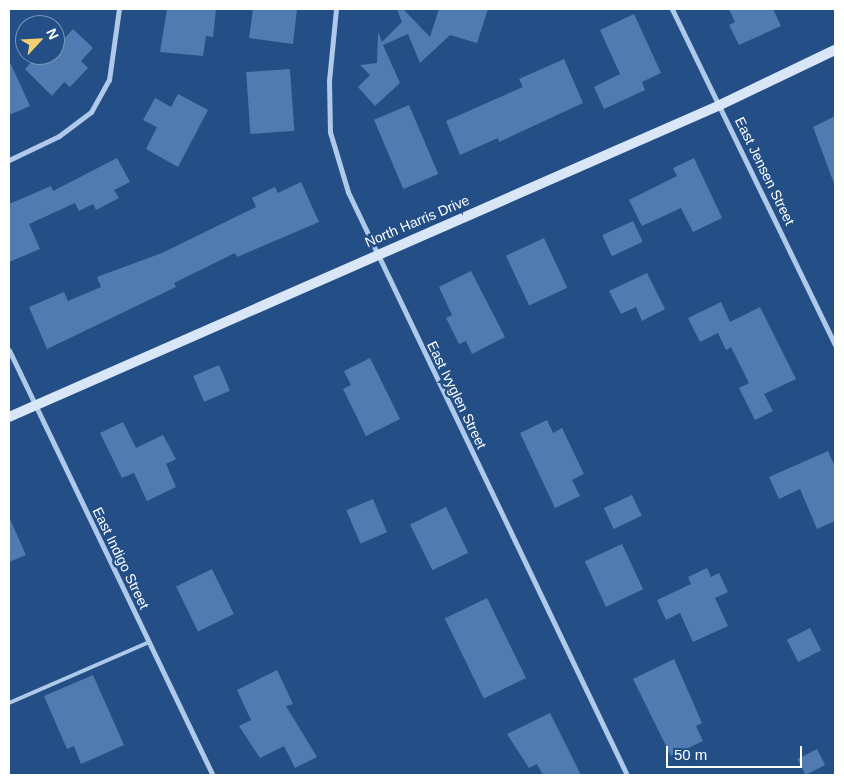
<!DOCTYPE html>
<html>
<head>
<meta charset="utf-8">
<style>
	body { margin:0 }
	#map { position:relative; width:844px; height:784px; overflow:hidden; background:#234f86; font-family:Helvetica,sans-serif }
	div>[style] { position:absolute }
	.building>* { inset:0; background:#507bb0; transform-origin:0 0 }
	.lane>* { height:4px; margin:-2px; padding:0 2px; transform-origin:2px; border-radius:2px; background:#aec9e9 }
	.street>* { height:5px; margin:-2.5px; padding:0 2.5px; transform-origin:2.5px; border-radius:2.5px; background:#aec9e9 }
	.secondary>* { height:10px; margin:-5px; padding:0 5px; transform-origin:5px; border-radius:5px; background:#d9e6f7 }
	span { translate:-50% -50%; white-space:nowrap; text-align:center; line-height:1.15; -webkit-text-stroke:5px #234f86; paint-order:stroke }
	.street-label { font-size:14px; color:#fff }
	.frame { position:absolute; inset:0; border:10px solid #fff; pointer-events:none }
	.north { position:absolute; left:15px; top:15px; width:50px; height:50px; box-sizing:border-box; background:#234f86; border:1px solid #7b95b6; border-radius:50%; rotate:65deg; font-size:14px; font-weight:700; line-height:20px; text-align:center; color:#fff }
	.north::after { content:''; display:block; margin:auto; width:18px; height:22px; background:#f4ce71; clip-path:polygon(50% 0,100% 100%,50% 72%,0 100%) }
	.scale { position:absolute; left:666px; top:746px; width:136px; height:22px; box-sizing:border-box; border:2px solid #fff; border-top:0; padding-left:6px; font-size:15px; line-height:18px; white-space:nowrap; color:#fff; -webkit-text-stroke:4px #234f86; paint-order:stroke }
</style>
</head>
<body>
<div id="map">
	<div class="building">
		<div style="clip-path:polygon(167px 9px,216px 9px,213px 37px,206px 36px,203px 56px,160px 52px)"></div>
		<div style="clip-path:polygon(253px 9px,297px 9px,293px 44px,249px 38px)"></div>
		<div style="clip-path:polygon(397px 9px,403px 9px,430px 37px,439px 9px,488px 9px,477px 43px,450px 35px,420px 63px,408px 34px,383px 45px,400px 83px,375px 106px,358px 87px,370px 75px,360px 65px,377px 63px,378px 32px,382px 42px,402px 22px)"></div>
		<div style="clip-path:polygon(729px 9px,773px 9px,781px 26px,739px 45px,729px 25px,735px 22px)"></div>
		<div style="clip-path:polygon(634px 14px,661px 73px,642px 82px,645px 90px,604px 109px,594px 87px,620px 74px,600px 30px)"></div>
		<div style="clip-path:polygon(73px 29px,93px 48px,81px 61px,88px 68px,70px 87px,64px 82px,52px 96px,25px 69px,38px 55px,55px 55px,55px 32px,63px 40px)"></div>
		<div style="clip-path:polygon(564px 59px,583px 103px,499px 142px,498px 138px,460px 155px,446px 121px,523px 87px,519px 79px)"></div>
		<div style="clip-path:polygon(9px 60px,30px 106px,9px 115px)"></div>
		<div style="left:290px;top:69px;width:62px;height:44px;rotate:86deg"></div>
		<div style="clip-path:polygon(178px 94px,208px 110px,178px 167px,146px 149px,157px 127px,143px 120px,155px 98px,171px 107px)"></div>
		<div style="left:409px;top:105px;width:75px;height:38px;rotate:67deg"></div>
		<div style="clip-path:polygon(835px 116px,835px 186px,813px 127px)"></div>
		<div style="clip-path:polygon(117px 158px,130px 182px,114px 190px,119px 198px,96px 210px,93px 204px,79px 211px,75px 203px,29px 224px,40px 249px,9px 262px,9px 204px,51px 186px,53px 191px)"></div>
		<div style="clip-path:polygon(694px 158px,722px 218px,693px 232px,681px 208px,642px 226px,629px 200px,677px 176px,673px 168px)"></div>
		<div style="clip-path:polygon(301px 182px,319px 222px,237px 257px,235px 253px,174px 283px,176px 287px,47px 349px,29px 307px,64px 292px,68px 301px,101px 287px,97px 277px,162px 253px,256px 207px,252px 198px,275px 187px,278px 193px)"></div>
		<div style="left:633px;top:221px;width:23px;height:34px;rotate:65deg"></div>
		<div style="left:544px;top:238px;width:55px;height:42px;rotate:65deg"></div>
		<div style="clip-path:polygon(471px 271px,505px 337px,472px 354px,466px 341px,459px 344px,446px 318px,452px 315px,439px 287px)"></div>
		<div style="clip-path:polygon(647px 273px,665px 309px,642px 321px,636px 307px,621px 314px,609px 291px)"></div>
		<div style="clip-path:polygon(721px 302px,730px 322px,760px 307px,796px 379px,764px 394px,773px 411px,755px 420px,739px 388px,749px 383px,731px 347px,726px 350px,718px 333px,700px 342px,688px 318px)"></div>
		<div style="clip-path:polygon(370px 358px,400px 419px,366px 436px,343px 389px,351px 385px,344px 371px)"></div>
		<div style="left:219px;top:365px;width:28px;height:28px;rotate:67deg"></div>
		<div style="clip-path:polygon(547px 420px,553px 433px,562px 428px,584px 474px,572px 480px,580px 496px,555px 508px,520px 433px)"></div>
		<div style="clip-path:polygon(123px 422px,136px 448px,163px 435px,176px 459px,166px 464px,176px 487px,147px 501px,134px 473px,122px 478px,100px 433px)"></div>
		<div style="clip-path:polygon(828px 451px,835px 467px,835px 521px,817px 529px,800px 489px,779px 499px,769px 477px)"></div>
		<div style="left:632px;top:495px;width:23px;height:31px;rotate:65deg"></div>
		<div style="left:373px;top:499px;width:36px;height:29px;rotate:67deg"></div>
		<div style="left:446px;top:507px;width:51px;height:40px;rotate:64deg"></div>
		<div style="clip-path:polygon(9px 517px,26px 555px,9px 562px)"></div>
		<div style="left:622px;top:544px;width:50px;height:41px;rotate:65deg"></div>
		<div style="clip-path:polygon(707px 568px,711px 577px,719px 573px,728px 592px,715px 598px,728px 626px,693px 642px,680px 613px,666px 620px,657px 600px,691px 584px,688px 577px)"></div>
		<div style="left:212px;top:569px;width:50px;height:40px;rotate:64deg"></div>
		<div style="left:487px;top:598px;width:89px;height:47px;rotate:64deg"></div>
		<div style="left:810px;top:628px;width:25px;height:26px;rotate:63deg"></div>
		<div style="clip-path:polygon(674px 659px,702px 723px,696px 726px,703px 741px,671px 756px,633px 679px)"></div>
		<div style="clip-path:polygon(277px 670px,293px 704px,286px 706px,317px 757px,295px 768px,284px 746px,260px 758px,239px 726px,251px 720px,237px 690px)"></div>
		<div style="clip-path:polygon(93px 675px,124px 745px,81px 764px,74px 746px,67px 749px,44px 696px)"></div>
		<div style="clip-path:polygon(550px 713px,581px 775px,543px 775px,537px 764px,529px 768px,507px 734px)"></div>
		<div style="left:817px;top:749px;width:18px;height:22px;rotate:63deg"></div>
	</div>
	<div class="lane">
		<div style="left:9px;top:703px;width:153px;rotate:-23.5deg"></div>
	</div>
	<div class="street">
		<div style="left:336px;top:9px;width:72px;rotate:95.6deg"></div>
		<div style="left:329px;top:81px;width:51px;rotate:88.9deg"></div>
		<div style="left:330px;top:132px;width:63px;rotate:73.3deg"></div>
		<div style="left:348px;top:192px;width:646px;rotate:64.43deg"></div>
		<div style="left:672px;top:9px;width:373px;rotate:64.1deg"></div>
		<div style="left:9px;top:160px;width:55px;rotate:-25.6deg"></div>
		<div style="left:59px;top:136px;width:40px;rotate:-37deg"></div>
		<div style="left:91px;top:112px;width:37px;rotate:-61deg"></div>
		<div style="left:109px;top:80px;width:72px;rotate:-82deg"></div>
		<div style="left:9px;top:350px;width:471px;rotate:64.4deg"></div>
	</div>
	<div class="secondary">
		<div style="left:9px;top:417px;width:776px;rotate:-23.69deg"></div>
		<div style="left:720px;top:105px;width:127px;rotate:-25.6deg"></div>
	</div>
	<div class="street-label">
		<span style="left:765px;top:171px;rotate:64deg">East Jensen Street</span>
		<span style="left:417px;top:221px;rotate:-23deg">North Harris Drive</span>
		<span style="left:457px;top:395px;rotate:64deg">East Ivyglen Street</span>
		<span style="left:121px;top:558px;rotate:64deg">East Indigo Street</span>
	</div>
	<div class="frame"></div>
	<div class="north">N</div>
	<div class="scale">50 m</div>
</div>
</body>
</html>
